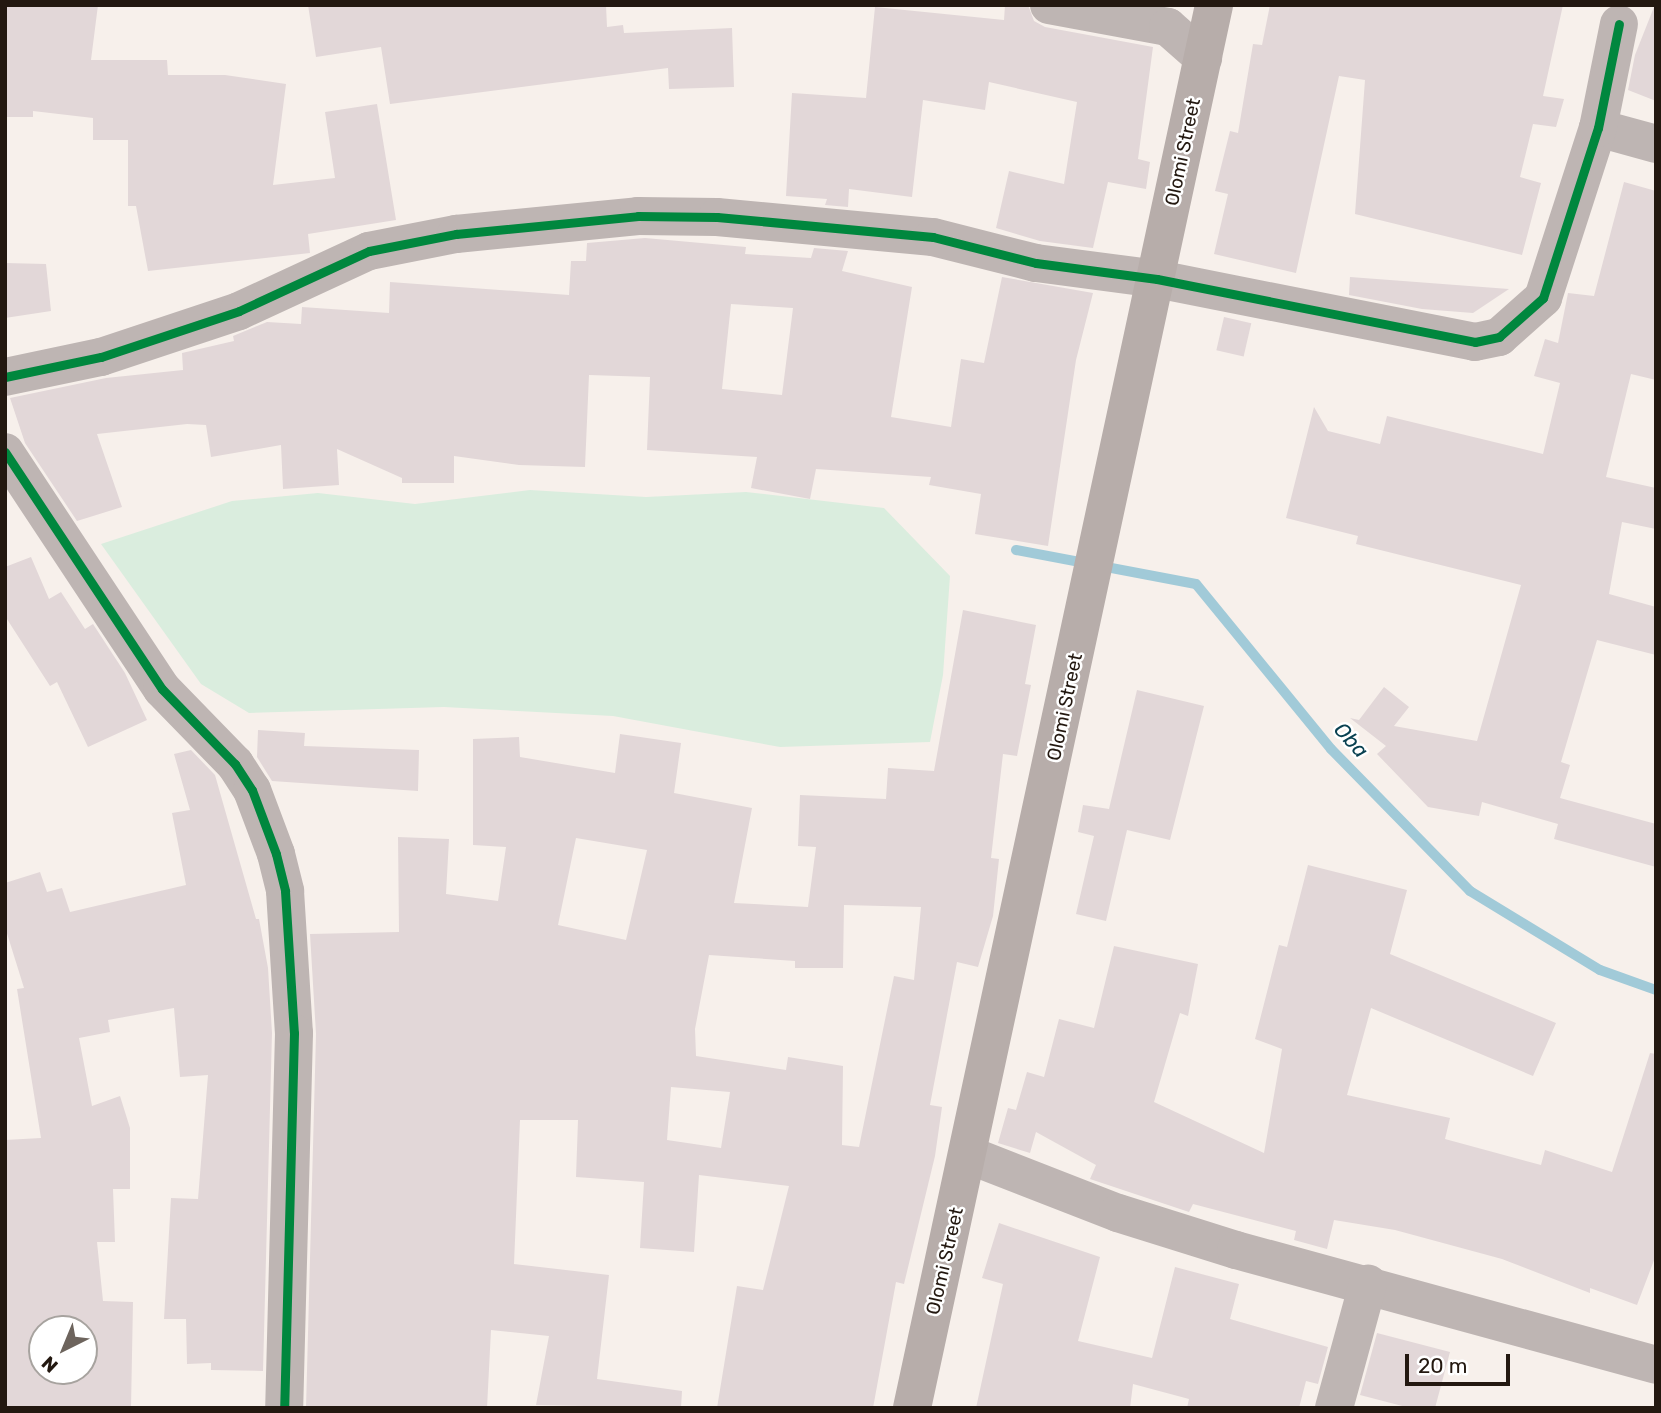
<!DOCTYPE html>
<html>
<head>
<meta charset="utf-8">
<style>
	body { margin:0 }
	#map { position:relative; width:1661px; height:1413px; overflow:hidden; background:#f7f0eb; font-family:Rubik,sans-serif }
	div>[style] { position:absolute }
	.green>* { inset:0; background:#daedde }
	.stream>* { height:10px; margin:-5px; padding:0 5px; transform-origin:5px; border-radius:5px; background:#a1cad8 }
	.building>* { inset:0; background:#e2d7d8; transform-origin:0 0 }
	.minor>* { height:38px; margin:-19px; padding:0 19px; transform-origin:19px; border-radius:19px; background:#beb5b3 }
	.major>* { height:38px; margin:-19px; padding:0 19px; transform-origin:19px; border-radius:19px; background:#b7adaa }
	.cycleway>* { height:9px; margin:-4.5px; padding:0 4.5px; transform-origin:4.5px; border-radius:4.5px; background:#00873e }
	span { translate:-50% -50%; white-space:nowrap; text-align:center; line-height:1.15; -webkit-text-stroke:5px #fff; paint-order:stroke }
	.street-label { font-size:19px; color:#231810 }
	.water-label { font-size:21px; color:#094151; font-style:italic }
	.frame { position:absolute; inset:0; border:7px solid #231810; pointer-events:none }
	.north { position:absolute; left:28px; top:1315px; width:70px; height:70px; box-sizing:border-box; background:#fff; border:2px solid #a7a39f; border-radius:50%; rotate:223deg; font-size:19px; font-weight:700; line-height:28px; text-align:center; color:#231810 }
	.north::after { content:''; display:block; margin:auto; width:24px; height:32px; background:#6d645d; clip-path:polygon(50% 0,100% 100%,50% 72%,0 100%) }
	.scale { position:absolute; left:1405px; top:1354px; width:105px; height:32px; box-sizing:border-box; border:4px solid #231810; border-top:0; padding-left:9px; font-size:21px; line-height:24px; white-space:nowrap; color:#231810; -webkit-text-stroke:5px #fff; paint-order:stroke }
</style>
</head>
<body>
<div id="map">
	<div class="green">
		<div style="clip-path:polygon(530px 490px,646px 497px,746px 492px,884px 508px,950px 576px,943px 675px,930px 742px,780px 747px,613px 716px,444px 707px,249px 713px,201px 684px,101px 544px,232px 501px,318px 493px,415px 504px)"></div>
	</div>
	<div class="stream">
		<div style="left:1016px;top:550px;width:183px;rotate:10.7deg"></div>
		<div style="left:1196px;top:584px;width:213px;rotate:50.7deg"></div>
		<div style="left:1331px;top:749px;width:199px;rotate:45.6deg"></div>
		<div style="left:1470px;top:891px;width:152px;rotate:31.3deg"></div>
		<div style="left:1600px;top:970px;width:59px;rotate:19.7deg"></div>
	</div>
	<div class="building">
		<div style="clip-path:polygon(5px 5px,98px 5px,91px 60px,167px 60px,168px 75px,225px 75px,286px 84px,273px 185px,335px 178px,325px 112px,377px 104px,396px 220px,308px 234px,310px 253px,148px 271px,136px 206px,128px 206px,128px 140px,93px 140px,93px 118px,33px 111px,33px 117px,5px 117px)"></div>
		<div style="clip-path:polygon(308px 5px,606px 5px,607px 27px,623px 25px,624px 33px,732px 28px,734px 87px,669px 89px,668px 68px,390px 104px,381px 47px,316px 57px)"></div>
		<div style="clip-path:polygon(1005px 5px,1028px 5px,1034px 21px,1045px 27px,1153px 47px,1138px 159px,1150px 162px,1146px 189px,1108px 182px,1093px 248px,1040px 241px,996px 228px,1009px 171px,1064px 184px,1077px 102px,989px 82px,985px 110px,923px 100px,912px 197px,849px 189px,848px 207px,825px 205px,827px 199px,786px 196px,792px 93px,866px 98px,875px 7px,1004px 20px)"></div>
		<div style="clip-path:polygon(1270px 5px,1563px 5px,1543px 96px,1564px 99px,1556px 127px,1533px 124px,1520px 177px,1541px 183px,1522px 255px,1355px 214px,1365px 80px,1339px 76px,1296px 273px,1214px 254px,1228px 194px,1215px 191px,1230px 131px,1238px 133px,1253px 44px,1262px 45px)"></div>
		<div style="clip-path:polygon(1654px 7px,1656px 7px,1656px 101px,1628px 90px,1635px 55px)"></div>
		<div style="clip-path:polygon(1624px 182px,1656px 191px,1656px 380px,1631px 374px,1606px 477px,1656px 488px,1656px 529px,1622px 522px,1609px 594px,1656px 607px,1656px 655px,1597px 640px,1561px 762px,1570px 765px,1560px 798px,1656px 824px,1656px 867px,1554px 839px,1558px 824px,1482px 802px,1479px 816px,1428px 807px,1377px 754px,1386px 746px,1350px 718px,1359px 720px,1384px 687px,1409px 707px,1394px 726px,1477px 741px,1521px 585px,1356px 544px,1358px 536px,1286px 518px,1314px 407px,1328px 431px,1380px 444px,1387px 416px,1543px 454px,1560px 383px,1534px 376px,1545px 339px,1558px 343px,1568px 293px,1594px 296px)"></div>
		<div style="clip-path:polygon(evenodd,645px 238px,746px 247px,745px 254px,811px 258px,814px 248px,848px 251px,842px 271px,912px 287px,891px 417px,951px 427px,961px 359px,984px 363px,1002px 277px,1093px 293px,1076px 360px,1048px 546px,975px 534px,981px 494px,929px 485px,931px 477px,816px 469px,810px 499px,751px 488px,757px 457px,647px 450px,650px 377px,589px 375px,585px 467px,519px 465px,454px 456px,454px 483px,402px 483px,402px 478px,337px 449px,339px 485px,283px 489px,281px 445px,211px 457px,206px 425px,187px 424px,97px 434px,122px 507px,77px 521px,25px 443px,10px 398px,106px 378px,183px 370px,182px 353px,234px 341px,233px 336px,267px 322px,301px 324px,302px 307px,389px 313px,390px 282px,569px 295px,571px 261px,586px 261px,587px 243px,645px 238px,731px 304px,793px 308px,782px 395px,722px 389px,731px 304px)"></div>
		<div style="clip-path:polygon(5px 263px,46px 264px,51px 311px,5px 318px)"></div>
		<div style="clip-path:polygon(1350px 277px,1509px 289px,1473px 313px,1422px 309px,1349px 295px)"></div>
		<div style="left:1224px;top:317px;width:28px;height:34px;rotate:13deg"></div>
		<div style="clip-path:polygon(31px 557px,49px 599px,61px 592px,85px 629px,93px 624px,125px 673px,147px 720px,88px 747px,57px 682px,50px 686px,5px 616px,5px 567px)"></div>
		<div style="clip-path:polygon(evenodd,963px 610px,1036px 625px,1025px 684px,1031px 685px,1017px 756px,1003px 754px,991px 858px,999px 859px,993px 916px,978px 967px,957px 962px,930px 1105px,942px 1107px,935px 1156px,904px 1284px,896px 1282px,873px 1408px,717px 1408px,737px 1286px,763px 1290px,789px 1186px,699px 1175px,694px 1252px,640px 1248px,644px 1182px,576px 1177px,578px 1120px,520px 1120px,514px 1264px,609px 1275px,597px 1379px,682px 1391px,681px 1408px,536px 1405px,549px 1336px,491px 1330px,487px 1408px,306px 1408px,316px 1034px,310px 934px,399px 932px,398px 837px,449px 839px,446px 894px,498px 901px,506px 847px,473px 845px,473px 739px,519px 737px,520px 757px,615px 773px,620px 734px,681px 743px,674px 793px,752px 808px,734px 903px,808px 907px,816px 847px,798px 846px,800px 795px,886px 799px,888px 768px,934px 771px,963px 610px,576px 838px,647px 850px,626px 940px,558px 925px,576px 838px,963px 610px,844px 905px,921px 907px,914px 980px,894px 976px,859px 1147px,842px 1145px,843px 1066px,788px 1057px,786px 1070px,696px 1056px,695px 1029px,709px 955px,795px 961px,795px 968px,843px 968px,844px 905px,963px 610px,671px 1087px,730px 1092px,721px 1148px,667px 1140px,671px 1087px)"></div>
		<div style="clip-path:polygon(1137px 690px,1204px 706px,1170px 840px,1127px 830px,1106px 921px,1076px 914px,1094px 836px,1078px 832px,1083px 805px,1109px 809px)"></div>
		<div style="clip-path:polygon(258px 730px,305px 733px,304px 746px,419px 750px,418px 791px,272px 781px,257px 757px)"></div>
		<div style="clip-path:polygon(evenodd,191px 750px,215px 775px,256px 919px,259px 919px,268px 968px,272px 1033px,263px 1371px,211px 1370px,211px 1363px,187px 1364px,186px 1319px,164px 1319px,171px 1198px,198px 1199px,208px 1075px,180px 1077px,174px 1008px,108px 1020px,110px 1032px,79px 1038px,92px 1106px,120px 1096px,130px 1128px,130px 1189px,113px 1189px,115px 1242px,97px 1242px,103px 1301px,133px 1302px,131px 1408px,5px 1408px,5px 1140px,41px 1138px,17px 989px,24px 988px,5px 927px,5px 883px,40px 872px,47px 892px,62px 888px,70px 912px,186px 885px,172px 813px,190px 810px,174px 754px,191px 750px,42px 1329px,84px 1329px,84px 1371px,42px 1371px,42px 1329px)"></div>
		<div style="clip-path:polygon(1308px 865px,1407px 890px,1390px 954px,1556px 1023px,1533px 1076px,1371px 1008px,1347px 1095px,1450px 1118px,1445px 1139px,1541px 1165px,1545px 1150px,1612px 1172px,1650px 1053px,1656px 1054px,1656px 1255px,1637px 1305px,1590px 1288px,1590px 1293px,1502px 1259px,1395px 1230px,1334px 1220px,1327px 1249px,1294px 1240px,1296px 1231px,1193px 1204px,1189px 1212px,1090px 1179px,1096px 1165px,1036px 1132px,1030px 1153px,998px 1143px,1008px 1108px,1016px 1110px,1027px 1072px,1044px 1077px,1059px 1019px,1094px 1028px,1114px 946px,1198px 964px,1188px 1016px,1180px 1013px,1154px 1102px,1264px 1153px,1282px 1049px,1255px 1039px,1279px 945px,1287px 947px)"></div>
		<div style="clip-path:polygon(999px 1223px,1100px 1257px,1078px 1341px,1152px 1358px,1175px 1267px,1239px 1284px,1230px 1319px,1328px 1347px,1318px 1384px,1306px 1381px,1299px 1408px,1187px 1408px,1189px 1399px,1133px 1384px,1130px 1408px,976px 1408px,1003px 1284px,982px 1278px)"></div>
		<div style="clip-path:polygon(1377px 1333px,1450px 1352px,1435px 1408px,1410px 1408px,1360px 1395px)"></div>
	</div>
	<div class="minor">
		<div style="left:1049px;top:5px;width:121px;rotate:10.5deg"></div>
		<div style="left:1168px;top:27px;width:47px;rotate:41.5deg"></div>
		<div style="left:1598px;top:128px;width:60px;rotate:15.4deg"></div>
		<div style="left:5px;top:377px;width:98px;rotate:-11.8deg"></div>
		<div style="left:101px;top:357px;width:145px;rotate:-18.4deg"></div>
		<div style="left:239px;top:311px;width:143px;rotate:-24.8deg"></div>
		<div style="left:369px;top:251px;width:89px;rotate:-11.1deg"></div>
		<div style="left:456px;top:234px;width:183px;rotate:-5.6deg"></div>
		<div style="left:638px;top:216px;width:79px;rotate:0.7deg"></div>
		<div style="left:717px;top:217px;width:217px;rotate:5.3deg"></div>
		<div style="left:933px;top:237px;width:106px;rotate:14.2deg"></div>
		<div style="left:1036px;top:263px;width:122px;rotate:7.5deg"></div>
		<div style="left:1157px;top:279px;width:324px;rotate:11.2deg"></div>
		<div style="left:1475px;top:342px;width:25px;rotate:-12deg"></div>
		<div style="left:1499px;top:337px;width:59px;rotate:-41.6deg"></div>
		<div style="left:1543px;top:298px;width:179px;rotate:-72.1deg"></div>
		<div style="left:1598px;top:128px;width:106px;rotate:-78.6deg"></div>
		<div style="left:5px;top:452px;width:284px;rotate:56.5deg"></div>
		<div style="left:162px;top:689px;width:105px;rotate:45.8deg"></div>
		<div style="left:235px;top:764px;width:31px;rotate:57deg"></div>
		<div style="left:252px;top:790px;width:68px;rotate:69.4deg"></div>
		<div style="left:276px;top:854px;width:38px;rotate:76deg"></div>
		<div style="left:285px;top:891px;width:142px;rotate:86.4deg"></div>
		<div style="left:294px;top:1033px;width:375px;rotate:91.5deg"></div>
		<div style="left:969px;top:1155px;width:160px;rotate:21.3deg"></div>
		<div style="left:1118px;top:1213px;width:124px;rotate:17.4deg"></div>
		<div style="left:1236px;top:1250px;width:435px;rotate:15.3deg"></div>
		<div style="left:1334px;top:1408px;width:129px;rotate:-74.7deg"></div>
	</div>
	<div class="major">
		<div style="left:912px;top:1408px;width:1435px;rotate:-77.85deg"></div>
	</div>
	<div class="cycleway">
		<div style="left:5px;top:377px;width:98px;rotate:-11.8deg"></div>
		<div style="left:101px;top:357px;width:145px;rotate:-18.4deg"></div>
		<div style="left:239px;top:311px;width:143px;rotate:-24.8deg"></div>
		<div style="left:369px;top:251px;width:89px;rotate:-11.1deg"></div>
		<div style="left:456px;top:234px;width:183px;rotate:-5.6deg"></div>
		<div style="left:638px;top:216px;width:79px;rotate:0.7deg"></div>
		<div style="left:717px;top:217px;width:217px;rotate:5.3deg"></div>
		<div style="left:933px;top:237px;width:106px;rotate:14.2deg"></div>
		<div style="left:1036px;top:263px;width:122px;rotate:7.5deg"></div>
		<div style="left:1157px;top:279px;width:324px;rotate:11.2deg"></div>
		<div style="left:1475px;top:342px;width:25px;rotate:-12deg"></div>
		<div style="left:1499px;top:337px;width:59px;rotate:-41.6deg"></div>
		<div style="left:1543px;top:298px;width:179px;rotate:-72.1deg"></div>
		<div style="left:1598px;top:128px;width:106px;rotate:-78.6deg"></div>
		<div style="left:5px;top:452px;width:284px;rotate:56.5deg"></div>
		<div style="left:162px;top:689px;width:105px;rotate:45.8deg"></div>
		<div style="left:235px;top:764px;width:31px;rotate:57deg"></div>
		<div style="left:252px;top:790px;width:68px;rotate:69.4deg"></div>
		<div style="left:276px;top:854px;width:38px;rotate:76deg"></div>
		<div style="left:285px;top:891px;width:142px;rotate:86.4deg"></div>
		<div style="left:294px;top:1033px;width:375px;rotate:91.5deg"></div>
	</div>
	<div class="street-label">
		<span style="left:1183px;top:152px;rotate:-78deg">Olomi Street</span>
		<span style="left:1065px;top:707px;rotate:-78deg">Olomi Street</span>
		<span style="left:945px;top:1261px;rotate:-77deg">Olomi Street</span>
	</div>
	<div class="water-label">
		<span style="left:1351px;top:740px;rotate:48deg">Oba</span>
	</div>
	<div class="frame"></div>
	<div class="north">N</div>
	<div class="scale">20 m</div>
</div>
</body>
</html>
